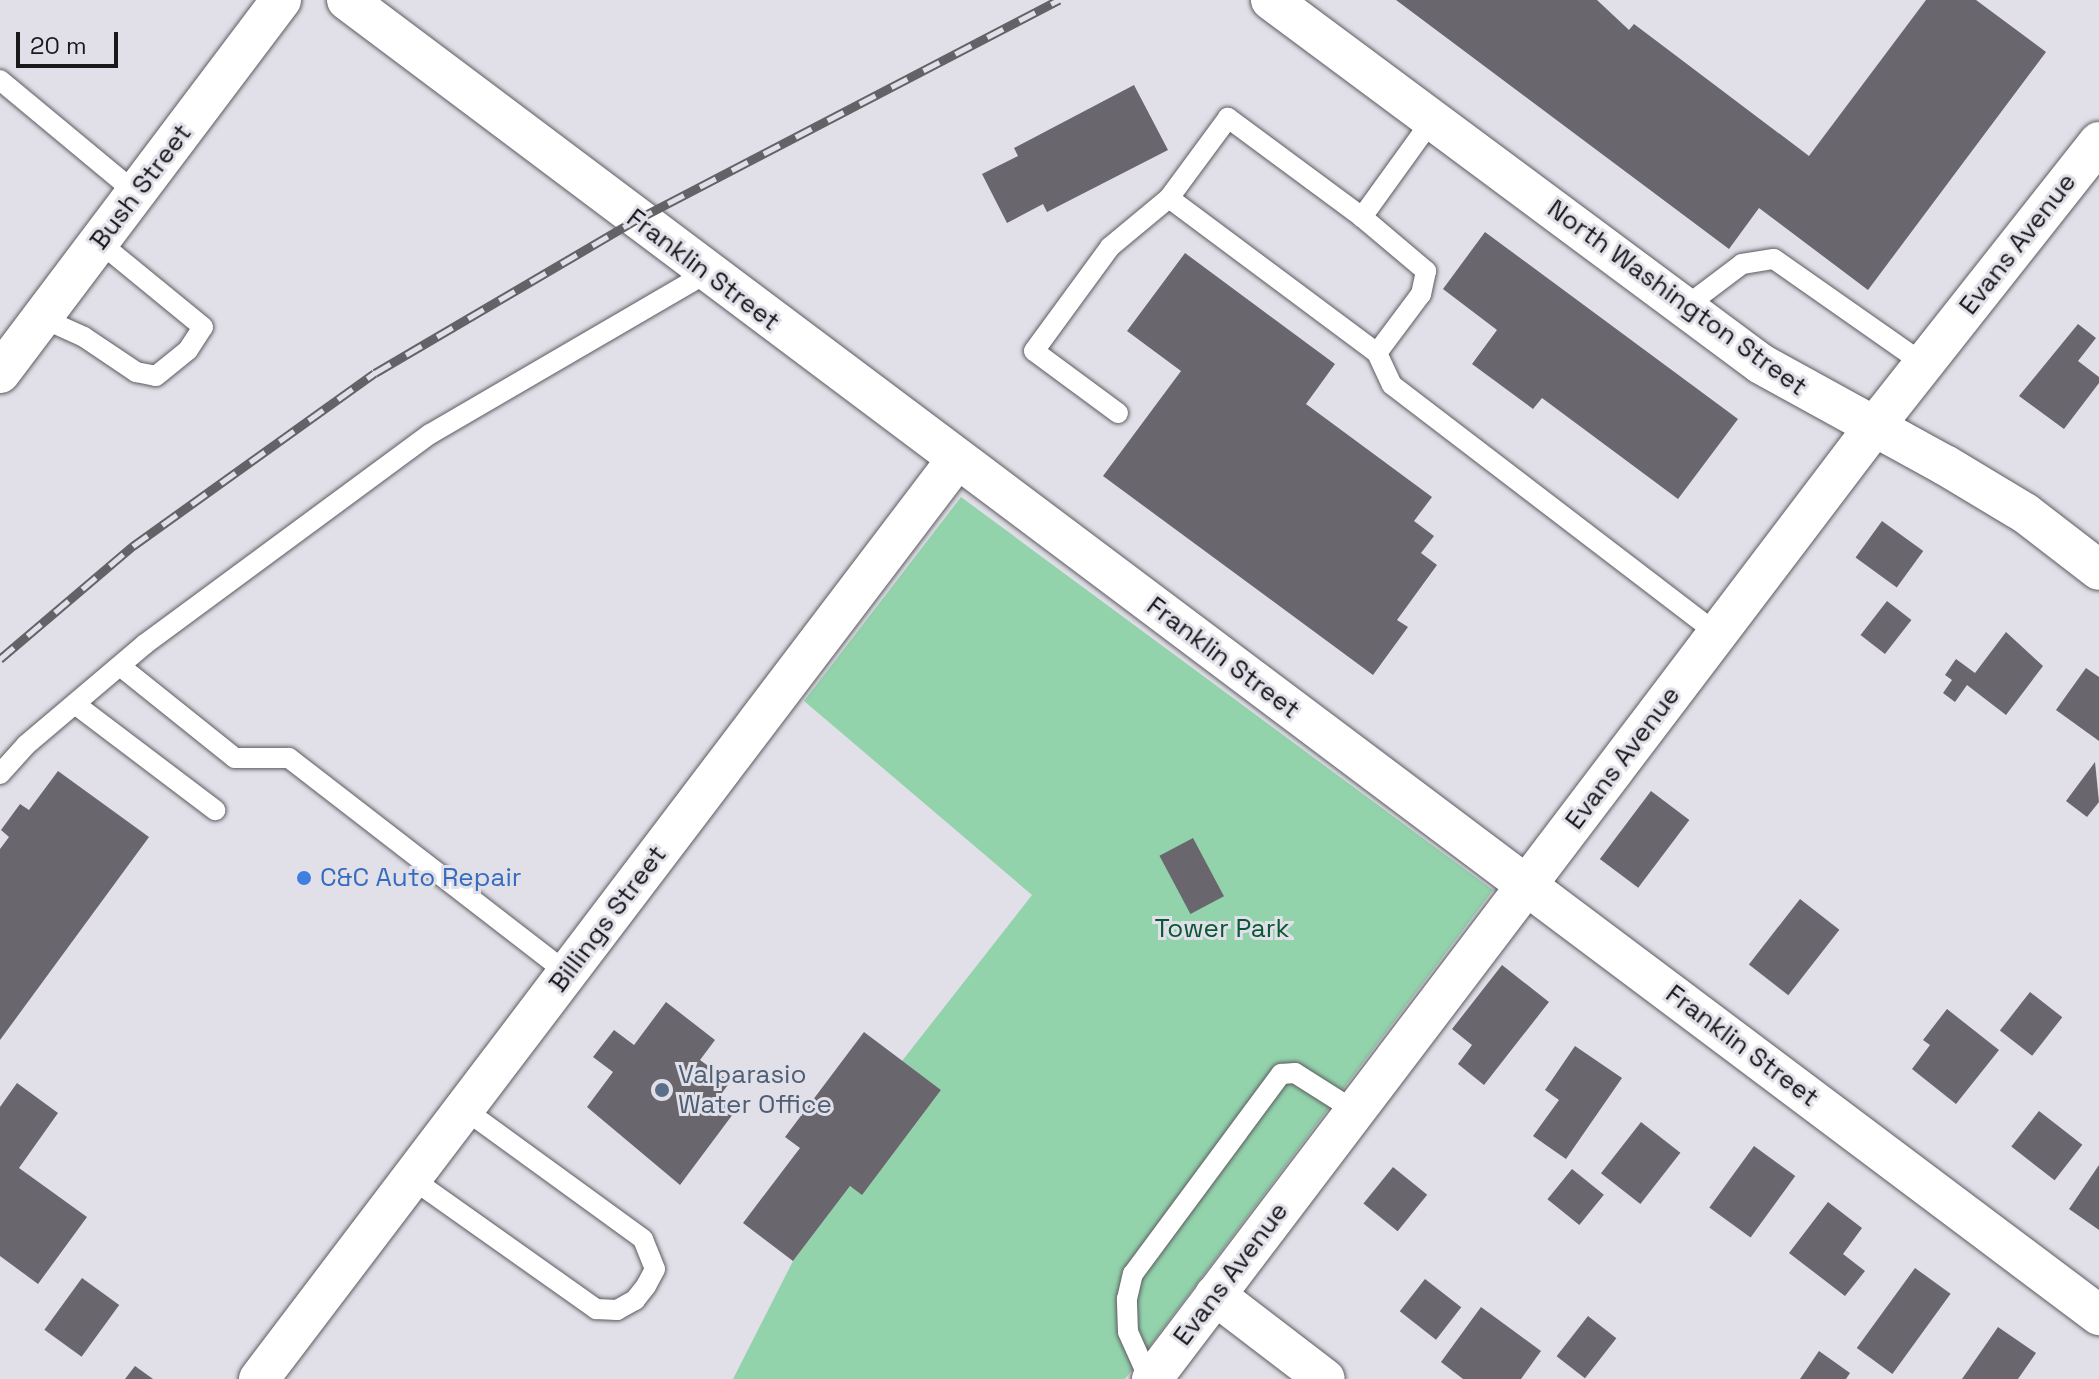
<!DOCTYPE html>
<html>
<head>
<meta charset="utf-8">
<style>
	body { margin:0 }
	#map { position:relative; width:2099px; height:1379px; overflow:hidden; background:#e1e0e8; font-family:"Space Grotesk",sans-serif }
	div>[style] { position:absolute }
	.green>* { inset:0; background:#93d3ac }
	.building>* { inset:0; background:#69676d; transform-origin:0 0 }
	.roads { filter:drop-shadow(0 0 2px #5c5b61) drop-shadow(0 0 2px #5c5b61) }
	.service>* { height:20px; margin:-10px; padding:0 10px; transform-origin:10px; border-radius:10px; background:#fff }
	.minor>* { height:40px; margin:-20px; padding:0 20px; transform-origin:20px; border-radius:20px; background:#fff }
	.rail>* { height:9px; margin-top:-4.5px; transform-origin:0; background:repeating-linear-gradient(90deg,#e1e0e8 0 18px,#636267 0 36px); box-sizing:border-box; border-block:2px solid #636267 }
	.dots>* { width:22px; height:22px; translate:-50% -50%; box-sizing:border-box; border:4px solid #e1e0e8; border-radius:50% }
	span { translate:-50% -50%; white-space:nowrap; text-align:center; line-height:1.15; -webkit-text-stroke:6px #e1e0e8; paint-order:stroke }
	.street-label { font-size:26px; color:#19181b }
	.shop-label { font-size:26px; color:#366cbe }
	.left { translate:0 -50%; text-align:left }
	.park-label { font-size:26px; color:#095735 }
	.service-label { font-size:26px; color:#4e5e75 }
	.scale { position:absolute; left:16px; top:32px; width:102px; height:36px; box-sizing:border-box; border:4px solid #19181b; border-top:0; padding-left:10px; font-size:24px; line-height:28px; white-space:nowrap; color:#19181b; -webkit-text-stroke:6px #e1e0e8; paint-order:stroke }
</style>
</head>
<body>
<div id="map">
	<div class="green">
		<div style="clip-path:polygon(961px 497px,1493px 890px,1125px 1379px,733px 1379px,793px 1261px,850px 1186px,862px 1194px,941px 1090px,902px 1061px,1032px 895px,804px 701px)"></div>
	</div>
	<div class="building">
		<div style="clip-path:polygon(1396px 0,1597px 0,1629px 30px,1634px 24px,1809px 156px,1926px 0,1976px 0,2046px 52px,1868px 290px,1759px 208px,1729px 249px)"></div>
		<div style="clip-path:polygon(1134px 85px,1168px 150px,1047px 212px,1043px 204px,1007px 223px,982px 174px,1018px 156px,1014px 148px)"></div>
		<div style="clip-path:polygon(1485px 232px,1738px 419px,1678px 499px,1542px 398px,1533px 409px,1472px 364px,1497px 330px,1443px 289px)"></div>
		<div style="clip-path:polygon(1185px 253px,1335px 364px,1306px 404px,1432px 497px,1414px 521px,1434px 536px,1421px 553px,1437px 565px,1397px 620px,1408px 627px,1373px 675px,1103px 476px,1181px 371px,1127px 331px)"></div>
		<div style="clip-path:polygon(2078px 324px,2096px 338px,2078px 361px,2099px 377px,2099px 383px,2064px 429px,2019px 396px)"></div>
		<div style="left:1882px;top:521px;width:51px;height:45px;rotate:36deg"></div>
		<div style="left:1887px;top:601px;width:31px;height:43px;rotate:38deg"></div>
		<div style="clip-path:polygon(2006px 632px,2043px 666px,2006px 715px,1967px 685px,1955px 702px,1943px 693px,1952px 680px,1945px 675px,1956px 659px,1975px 673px)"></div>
		<div style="clip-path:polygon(2086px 668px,2099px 677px,2099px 741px,2056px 710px)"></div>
		<div style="clip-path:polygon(2095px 762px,2099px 802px,2087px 817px,2066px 801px)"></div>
		<div style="clip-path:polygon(58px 771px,149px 837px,0 1040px,0 849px,9px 837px,1px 830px,20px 804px,29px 810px)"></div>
		<div style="left:1651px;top:791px;width:48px;height:85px;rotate:37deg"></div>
		<div style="left:1193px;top:838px;width:66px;height:38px;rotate:62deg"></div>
		<div style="left:1800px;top:899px;width:50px;height:83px;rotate:38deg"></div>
		<div style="clip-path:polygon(1502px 965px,1549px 1002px,1484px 1085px,1458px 1064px,1472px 1045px,1452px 1029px)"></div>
		<div style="left:2030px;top:992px;width:41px;height:49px;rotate:38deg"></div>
		<div style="clip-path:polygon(666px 1002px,715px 1040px,700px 1060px,730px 1082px,719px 1097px,736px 1110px,680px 1185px,587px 1107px,613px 1072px,593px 1057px,614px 1030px,634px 1045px)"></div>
		<div style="clip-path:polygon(1947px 1009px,1999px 1050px,1956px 1104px,1912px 1069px,1930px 1045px,1923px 1040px)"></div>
		<div style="clip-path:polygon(864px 1032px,941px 1090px,862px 1195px,850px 1186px,793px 1261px,743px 1223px,800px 1148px,785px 1137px)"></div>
		<div style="clip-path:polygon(1575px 1046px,1622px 1078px,1566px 1159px,1533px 1136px,1559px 1100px,1545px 1090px)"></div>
		<div style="clip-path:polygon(17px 1083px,58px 1113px,19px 1168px,87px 1217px,38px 1284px,0 1256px,0 1107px)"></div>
		<div style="left:2039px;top:1111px;width:55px;height:45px;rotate:38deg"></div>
		<div style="left:1641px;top:1122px;width:50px;height:65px;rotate:38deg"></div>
		<div style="left:1754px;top:1146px;width:51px;height:76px;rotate:36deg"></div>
		<div style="clip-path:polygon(2099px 1165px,2099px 1230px,2069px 1209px)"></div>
		<div style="left:1393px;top:1167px;width:44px;height:47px;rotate:39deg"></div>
		<div style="left:1572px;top:1169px;width:41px;height:39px;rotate:39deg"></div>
		<div style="clip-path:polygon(1828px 1202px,1862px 1228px,1843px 1254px,1865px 1271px,1845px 1296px,1789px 1253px)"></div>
		<div style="left:1915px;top:1268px;width:44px;height:99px;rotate:36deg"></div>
		<div style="left:82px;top:1278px;width:46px;height:64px;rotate:36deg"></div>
		<div style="left:1425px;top:1279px;width:46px;height:41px;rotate:38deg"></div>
		<div style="clip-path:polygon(1481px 1307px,1541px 1351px,1521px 1379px,1463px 1379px,1441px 1362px)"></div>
		<div style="left:1588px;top:1316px;width:36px;height:51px;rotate:38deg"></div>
		<div style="clip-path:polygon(1998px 1327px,2036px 1353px,2018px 1379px,1962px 1379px)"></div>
		<div style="clip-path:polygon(1819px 1351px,1850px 1373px,1846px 1379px,1800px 1379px)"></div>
		<div style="clip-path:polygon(135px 1366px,153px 1379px,125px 1379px)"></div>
	</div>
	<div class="roads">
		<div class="service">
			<div style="left:0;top:80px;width:177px;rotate:39.7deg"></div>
			<div style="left:1432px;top:120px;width:120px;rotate:125.8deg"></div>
			<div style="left:1362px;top:217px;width:167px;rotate:-143.5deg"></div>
			<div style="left:1228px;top:118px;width:99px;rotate:126.4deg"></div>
			<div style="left:1169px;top:198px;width:259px;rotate:36.7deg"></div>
			<div style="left:1377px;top:353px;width:35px;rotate:65deg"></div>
			<div style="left:1392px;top:385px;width:410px;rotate:37.4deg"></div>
			<div style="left:1362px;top:217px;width:84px;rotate:40.2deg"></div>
			<div style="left:1426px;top:271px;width:24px;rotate:102deg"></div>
			<div style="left:1421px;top:294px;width:74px;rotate:126.7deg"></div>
			<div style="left:1685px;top:307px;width:71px;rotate:-37deg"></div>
			<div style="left:1742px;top:264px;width:32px;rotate:-9deg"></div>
			<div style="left:1774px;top:259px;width:183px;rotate:35deg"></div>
			<div style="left:42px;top:318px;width:46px;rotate:24.3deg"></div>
			<div style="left:84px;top:337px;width:63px;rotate:33.9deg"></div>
			<div style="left:136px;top:372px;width:20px;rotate:11deg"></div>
			<div style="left:156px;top:376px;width:41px;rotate:-39.1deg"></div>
			<div style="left:188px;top:350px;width:27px;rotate:-57deg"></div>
			<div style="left:203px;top:327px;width:134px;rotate:-140.7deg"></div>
			<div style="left:1118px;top:413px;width:104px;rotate:-143.6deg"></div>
			<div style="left:1034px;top:351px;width:129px;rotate:-53.8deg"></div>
			<div style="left:1110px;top:247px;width:77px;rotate:-39.7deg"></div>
			<div style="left:120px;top:666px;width:147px;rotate:38.7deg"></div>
			<div style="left:235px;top:758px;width:54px"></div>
			<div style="left:289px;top:758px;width:351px;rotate:37.7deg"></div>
			<div style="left:75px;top:704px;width:176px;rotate:37.1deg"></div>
			<div style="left:0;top:774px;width:39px;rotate:-48deg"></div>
			<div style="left:26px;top:745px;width:156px;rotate:-40.3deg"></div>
			<div style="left:145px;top:644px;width:354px;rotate:-36.4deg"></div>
			<div style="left:430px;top:434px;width:320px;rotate:-30.2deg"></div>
			<div style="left:411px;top:1178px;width:227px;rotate:35.3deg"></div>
			<div style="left:596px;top:1309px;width:21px;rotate:3deg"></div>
			<div style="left:617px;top:1310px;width:21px;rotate:-29deg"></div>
			<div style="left:635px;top:1300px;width:18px;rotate:-52deg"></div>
			<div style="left:646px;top:1286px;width:19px;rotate:-62deg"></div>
			<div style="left:655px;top:1269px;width:32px;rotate:-112deg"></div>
			<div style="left:643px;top:1239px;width:221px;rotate:-144deg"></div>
			<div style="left:1149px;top:1379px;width:51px;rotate:-114.1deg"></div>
			<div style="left:1128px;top:1332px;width:33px;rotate:-92deg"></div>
			<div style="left:1127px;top:1299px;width:26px;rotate:-77deg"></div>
			<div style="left:1133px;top:1274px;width:249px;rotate:-53.5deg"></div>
			<div style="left:1281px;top:1074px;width:14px;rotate:-4deg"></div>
			<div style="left:1295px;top:1073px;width:71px;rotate:32.3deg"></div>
		</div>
		<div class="minor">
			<div style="left:347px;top:0;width:2191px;rotate:36.89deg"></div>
			<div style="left:1271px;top:0;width:610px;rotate:36.61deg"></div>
			<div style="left:1761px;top:364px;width:210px;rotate:28.8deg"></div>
			<div style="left:1945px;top:465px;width:93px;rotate:31deg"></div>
			<div style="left:2025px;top:513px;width:93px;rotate:37.6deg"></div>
			<div style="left:0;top:373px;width:467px;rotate:-53deg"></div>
			<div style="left:1215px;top:1295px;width:138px;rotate:37.4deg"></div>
			<div style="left:259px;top:1379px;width:1155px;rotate:-52.81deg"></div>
			<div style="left:1152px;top:1379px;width:1195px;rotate:-52.82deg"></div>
			<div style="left:1874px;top:427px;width:363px;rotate:-51.7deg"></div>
		</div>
	</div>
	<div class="rail">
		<div style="left:0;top:659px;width:175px;rotate:-40.4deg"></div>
		<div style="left:133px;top:546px;width:297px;rotate:-35.6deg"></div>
		<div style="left:375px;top:373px;width:303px;rotate:-30.4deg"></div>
		<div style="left:636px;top:220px;width:477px;rotate:-27.5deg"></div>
	</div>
	<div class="dots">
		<div style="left:304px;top:878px;background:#3f7fe0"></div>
		<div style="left:662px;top:1090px;background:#5c6f8a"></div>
	</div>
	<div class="street-label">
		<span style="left:141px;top:187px;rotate:-53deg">Bush Street</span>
		<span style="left:2018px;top:244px;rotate:-52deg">Evans Avenue</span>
		<span style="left:703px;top:270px;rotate:37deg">Franklin Street</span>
		<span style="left:1677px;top:298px;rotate:36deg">North Washington Street</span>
		<span style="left:1223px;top:658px;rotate:37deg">Franklin Street</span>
		<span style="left:1623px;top:758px;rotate:-53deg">Evans Avenue</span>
		<span style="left:608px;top:919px;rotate:-53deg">Billings Street</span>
		<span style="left:1742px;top:1046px;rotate:37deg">Franklin Street</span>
		<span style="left:1231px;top:1274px;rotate:-53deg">Evans Avenue</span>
	</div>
	<div class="shop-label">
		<span class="left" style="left:320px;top:878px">C&amp;C Auto Repair</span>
	</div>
	<div class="park-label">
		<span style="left:1222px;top:929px">Tower Park</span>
	</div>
	<div class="service-label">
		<span class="left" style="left:678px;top:1090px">Valparasio<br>Water Office</span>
	</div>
	<div class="scale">20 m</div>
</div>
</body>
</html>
